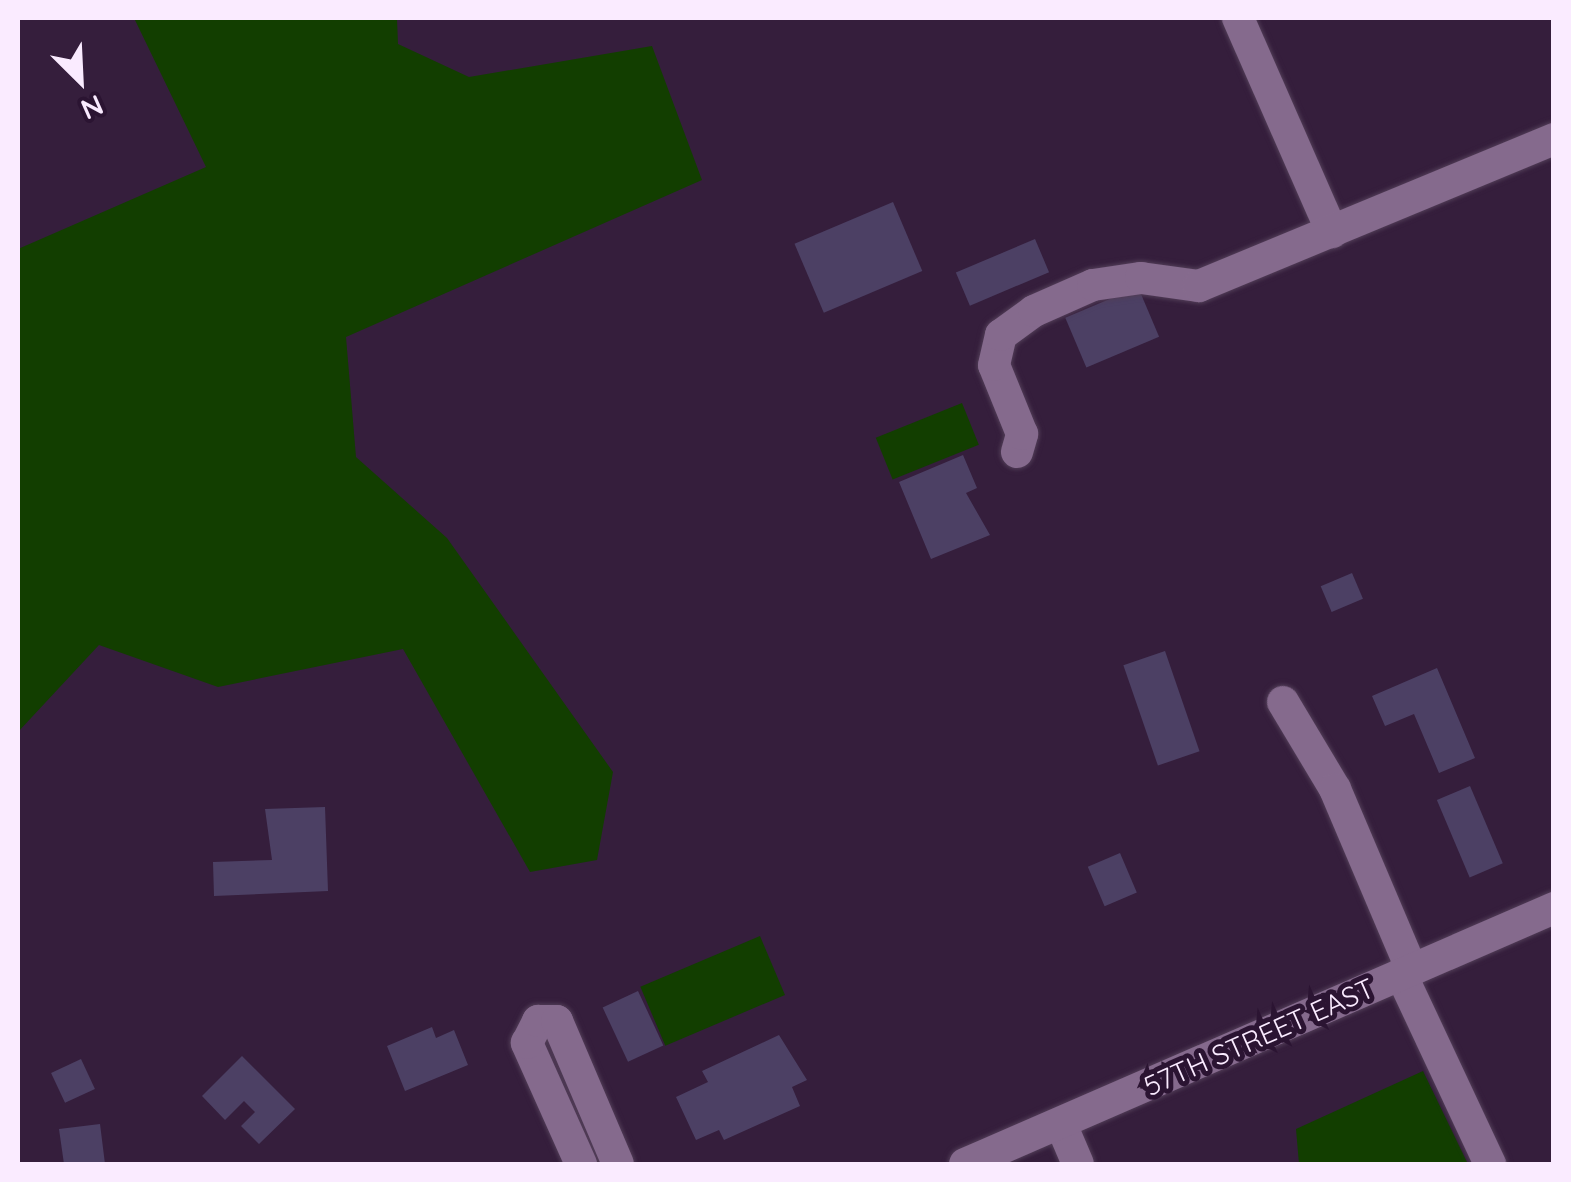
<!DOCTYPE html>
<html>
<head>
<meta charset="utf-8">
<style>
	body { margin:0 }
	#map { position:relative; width:1571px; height:1182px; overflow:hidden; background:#351e3c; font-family:Quicksand,sans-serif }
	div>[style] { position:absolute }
	.green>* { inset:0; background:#123e00; transform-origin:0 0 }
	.building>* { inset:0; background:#4c4064; transform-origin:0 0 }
	.roads { filter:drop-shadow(0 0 2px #513d57) drop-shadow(0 0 2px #513d57) }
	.minor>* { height:32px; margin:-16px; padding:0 16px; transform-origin:16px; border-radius:16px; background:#856a8d }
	span { translate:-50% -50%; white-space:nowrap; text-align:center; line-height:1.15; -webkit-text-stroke:10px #2b1432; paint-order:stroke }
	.street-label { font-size:28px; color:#faebff }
	.frame { position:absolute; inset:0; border:20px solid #faebff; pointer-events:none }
	.north { position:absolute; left:30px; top:30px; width:100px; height:100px; -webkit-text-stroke:8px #2b1432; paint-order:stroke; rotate:156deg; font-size:28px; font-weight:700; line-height:40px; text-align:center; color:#faebff }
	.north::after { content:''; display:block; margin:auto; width:35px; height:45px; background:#faebff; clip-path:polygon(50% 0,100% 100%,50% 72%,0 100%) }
</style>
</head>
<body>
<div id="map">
	<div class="green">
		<div style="clip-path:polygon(134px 18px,397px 18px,398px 44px,469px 77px,652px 46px,702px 180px,346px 337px,356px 457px,447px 538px,613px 772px,597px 860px,530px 872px,403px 649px,218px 687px,99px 645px,18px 732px,18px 249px,206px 167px)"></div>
		<div style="left:962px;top:403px;width:45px;height:93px;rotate:68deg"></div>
		<div style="left:760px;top:936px;width:64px;height:130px;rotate:67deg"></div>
		<div style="clip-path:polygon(1423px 1071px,1468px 1164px,1299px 1164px,1296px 1129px)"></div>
	</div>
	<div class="building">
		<div style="left:893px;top:202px;width:75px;height:107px;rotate:67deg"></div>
		<div style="left:1035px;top:239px;width:36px;height:86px;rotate:67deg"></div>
		<div style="left:1138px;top:287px;width:54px;height:79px;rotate:67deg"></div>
		<div style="clip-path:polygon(963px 455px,977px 488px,966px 493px,990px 535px,931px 559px,899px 482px)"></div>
		<div style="left:1352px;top:573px;width:28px;height:34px;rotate:67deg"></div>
		<div style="left:1165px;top:651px;width:106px;height:44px;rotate:71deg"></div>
		<div style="clip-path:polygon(1437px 668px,1475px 758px,1439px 773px,1414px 714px,1385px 726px,1372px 696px)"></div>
		<div style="left:1470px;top:786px;width:84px;height:36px;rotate:67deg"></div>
		<div style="clip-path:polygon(325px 807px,328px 891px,214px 896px,213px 862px,272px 860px,265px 809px)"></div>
		<div style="left:1120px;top:853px;width:43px;height:35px;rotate:67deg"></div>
		<div style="left:638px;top:991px;width:60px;height:39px;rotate:65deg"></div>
		<div style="clip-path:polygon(432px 1027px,436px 1038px,454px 1030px,468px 1065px,405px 1091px,387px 1046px)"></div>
		<div style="clip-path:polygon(779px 1035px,807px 1080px,792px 1087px,800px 1106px,724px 1140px,719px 1130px,696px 1140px,676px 1097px,708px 1082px,702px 1071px)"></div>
		<div style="clip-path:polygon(242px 1056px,295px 1109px,259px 1144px,241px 1126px,255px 1112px,244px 1101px,225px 1120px,202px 1096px)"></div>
		<div style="left:81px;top:1059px;width:33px;height:33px;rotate:65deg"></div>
		<div style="clip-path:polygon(100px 1124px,105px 1164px,64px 1164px,59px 1129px)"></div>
	</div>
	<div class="roads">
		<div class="minor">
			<div style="left:1238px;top:18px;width:234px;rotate:66.3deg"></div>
			<div style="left:1017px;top:452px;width:19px;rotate:-74deg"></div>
			<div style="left:1022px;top:434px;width:74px;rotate:-112.1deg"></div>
			<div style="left:994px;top:365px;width:31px;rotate:-77deg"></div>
			<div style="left:1001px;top:335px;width:41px;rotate:-36deg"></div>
			<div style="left:1034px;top:311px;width:64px;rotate:-23.8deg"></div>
			<div style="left:1093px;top:285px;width:49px;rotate:-8.3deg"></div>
			<div style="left:1141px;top:278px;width:59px;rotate:7.9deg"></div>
			<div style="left:1199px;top:286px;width:384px;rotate:-22.5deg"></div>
			<div style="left:1283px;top:702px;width:101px;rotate:59.1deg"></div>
			<div style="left:1335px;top:789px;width:197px;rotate:67deg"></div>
			<div style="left:1401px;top:974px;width:210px;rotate:64.9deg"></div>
			<div style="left:1061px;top:1124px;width:43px;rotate:67deg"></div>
			<div style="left:581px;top:1164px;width:133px;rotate:-114.1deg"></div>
			<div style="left:527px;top:1043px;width:25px;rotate:-63deg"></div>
			<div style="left:538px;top:1021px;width:19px"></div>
			<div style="left:557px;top:1021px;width:155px;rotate:66.9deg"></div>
			<div style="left:965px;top:1164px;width:642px;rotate:-23.49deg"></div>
		</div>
	</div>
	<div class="street-label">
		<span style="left:1259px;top:1037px;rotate:-24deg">57TH STREET EAST</span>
	</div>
	<div class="frame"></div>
	<div class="north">N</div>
</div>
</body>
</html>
